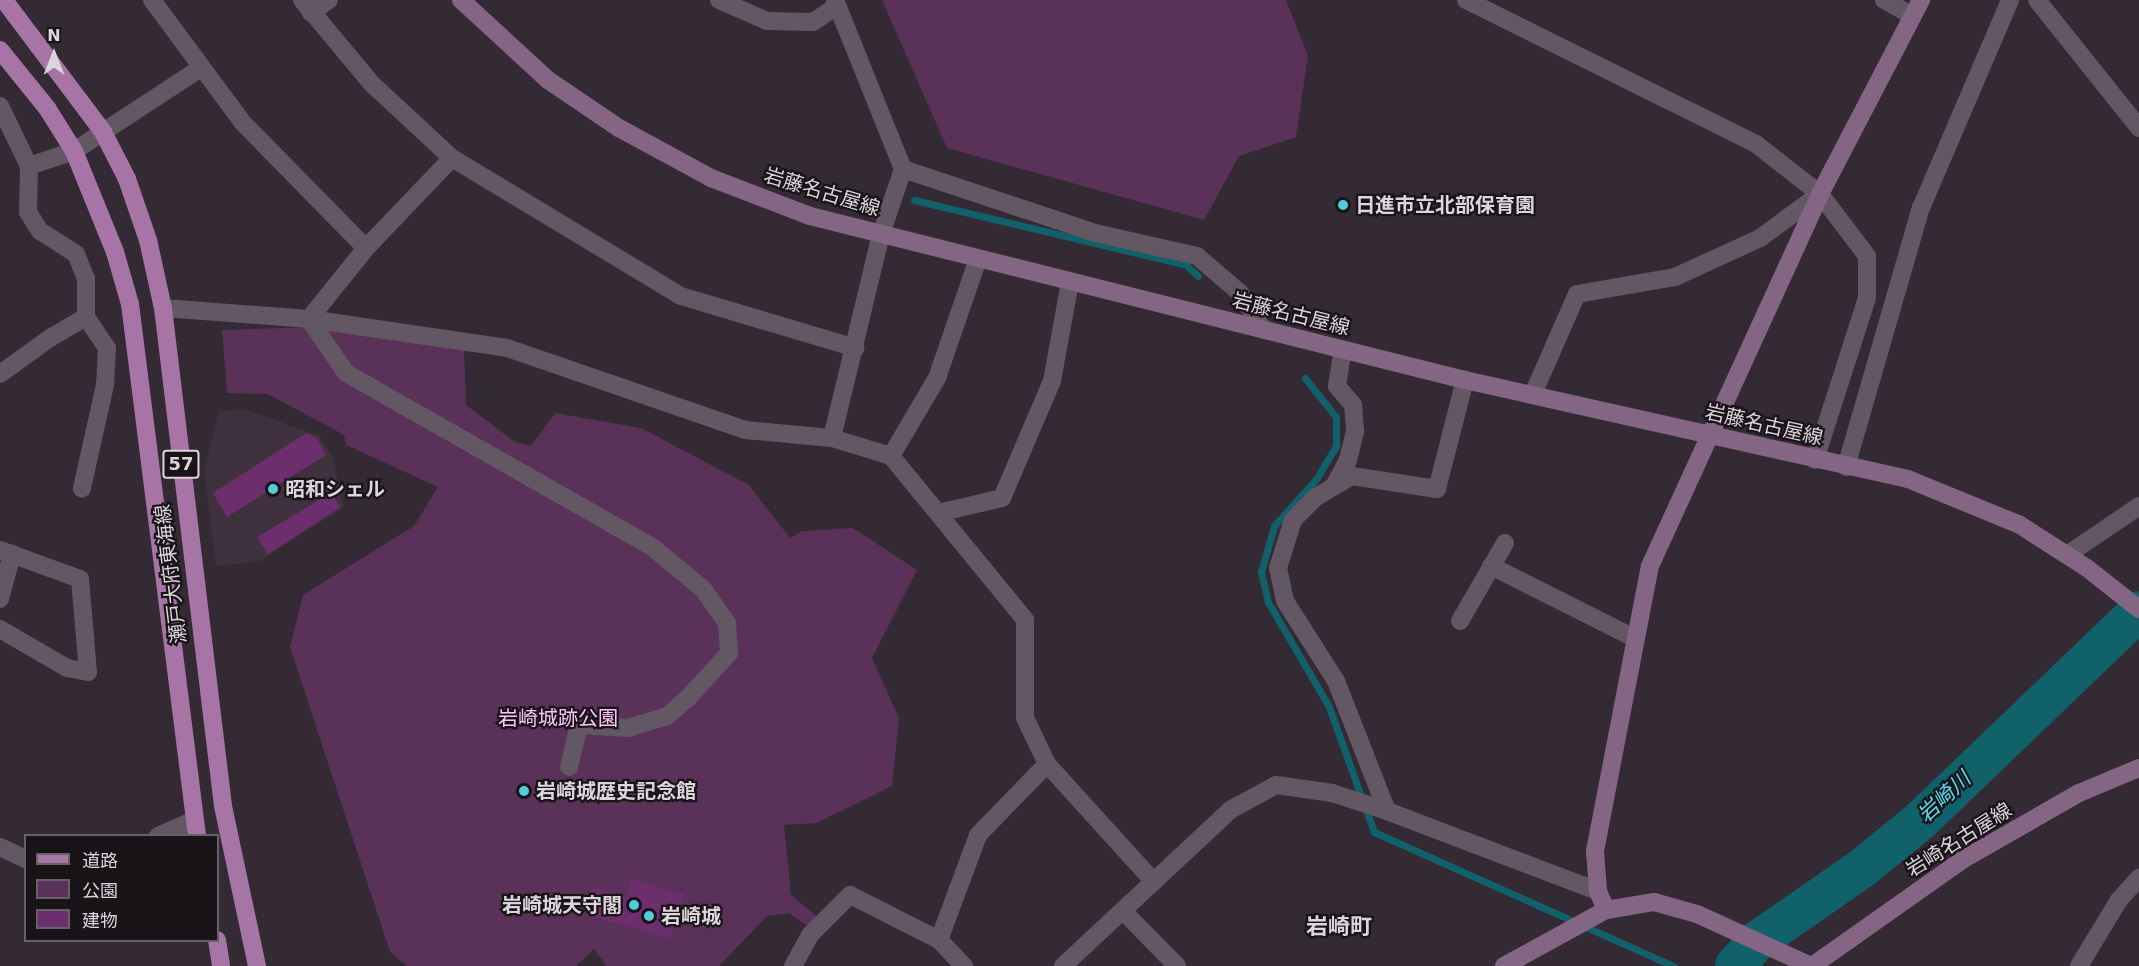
<!DOCTYPE html>
<html>
<head>
<meta charset="utf-8">
<style>
	body { margin:0 }
	#map { position:relative; width:2139px; height:966px; overflow:hidden; background:#342a33; font-family:"DejaVu Sans","Noto Sans JP",sans-serif }
	div>[style] { position:absolute }
	.built>* { inset:0; background:#40313f }
	.green>* { inset:0; background:#5a3159 }
	.stream>* { height:7px; margin:-3.5px; padding:0 3.5px; transform-origin:3.5px; border-radius:3.5px; background:#10616a }
	.river>* { height:40px; margin:-20px; padding:0 20px; transform-origin:20px; border-radius:20px; background:#10616a }
	.building>* { inset:0; background:#6c2e6c }
	.street>* { height:18px; margin:-9px; padding:0 9px; transform-origin:9px; border-radius:9px; background:#625762 }
	.secondary>* { height:18px; margin:-9px; padding:0 9px; transform-origin:9px; border-radius:9px; background:#846684 }
	.primary>* { height:18px; margin:-9px; padding:0 9px; transform-origin:9px; border-radius:9px; background:#a675a5 }
	.dots>* { width:16px; height:16px; translate:-50% -50%; box-sizing:border-box; border:3px solid #181418; border-radius:50% }
	span { translate:-50% -50%; white-space:nowrap; text-align:center; line-height:1.15; -webkit-text-stroke:4.5px #181418; paint-order:stroke }
	.shield-label span { padding:2px 4px; background:#181418; border:2px solid; border-radius:4px; -webkit-text-stroke-width:0 }
	.shield-label { font-size:18px; color:#dcd5db; font-weight:700 }
	.street-label { font-size:20px; color:#dcd5db }
	.poi-label { font-size:20px; color:#dcd5db; font-weight:700 }
	.left { translate:0 -50%; text-align:left }
	.right { translate:-100% -50%; text-align:right }
	.park-label { font-size:20px; color:#fbc5f9 }
	.water-label { font-size:21px; color:#54e1f2; font-style:italic }
	.quarter-label { font-size:22px; color:#dcd5db; font-weight:700 }
	.legend { position:absolute; left:24px; top:834px; width:195px; height:108px; box-sizing:border-box; background:#181418; border:2px solid #666166; margin:0; padding:8px 10px; list-style:none; font-size:18px; color:#dcd5db }
	.legend li { display:flex; align-items:center; gap:12px; height:30px }
	.legend b { width:30px; border:2px solid #666166 }
	.north { position:absolute; left:24px; top:24px; width:60px; height:60px; -webkit-text-stroke:4px #181418; paint-order:stroke; rotate:0deg; font-size:16px; font-weight:700; line-height:24px; text-align:center; color:#dcd5db }
	.north::after { content:''; display:block; margin:auto; width:21px; height:27px; background:#dcd5db; clip-path:polygon(50% 0,100% 100%,50% 72%,0 100%) }
</style>
</head>
<body>
<div id="map">
	<div class="built">
		<div style="clip-path:polygon(243px 409px,320px 436px,332px 457px,344px 507px,260px 561px,216px 566px,204px 472px,219px 411px)"></div>
	</div>
	<div class="green">
		<div style="clip-path:polygon(882px 0,1286px 0,1308px 56px,1296px 137px,1239px 156px,1204px 220px,947px 148px)"></div>
		<div style="clip-path:polygon(316px 327px,464px 349px,466px 405px,515px 442px,531px 446px,555px 413px,641px 428px,749px 485px,790px 538px,802px 531px,853px 528px,917px 570px,872px 658px,899px 718px,892px 786px,817px 823px,784px 825px,791px 895px,820px 919px,818px 934px,789px 913px,767px 916px,719px 966px,606px 966px,594px 949px,576px 966px,407px 966px,390px 952px,290px 647px,303px 595px,414px 526px,438px 487px,346px 445px,344px 435px,268px 394px,227px 393px,222px 330px)"></div>
	</div>
	<div class="stream">
		<div style="left:914px;top:200px;width:280px;rotate:13.4deg"></div>
		<div style="left:1186px;top:265px;width:16px;rotate:43deg"></div>
		<div style="left:1305px;top:378px;width:50px;rotate:51.5deg"></div>
		<div style="left:1336px;top:417px;width:29px;rotate:90deg"></div>
		<div style="left:1336px;top:446px;width:37px;rotate:121deg"></div>
		<div style="left:1317px;top:478px;width:64px;rotate:131.9deg"></div>
		<div style="left:1274px;top:526px;width:48px;rotate:105.8deg"></div>
		<div style="left:1261px;top:572px;width:31px;rotate:77deg"></div>
		<div style="left:1268px;top:602px;width:121px;rotate:59.8deg"></div>
		<div style="left:1329px;top:707px;width:133px;rotate:70.2deg"></div>
		<div style="left:1374px;top:832px;width:329px;rotate:24.1deg"></div>
	</div>
	<div class="river">
		<div style="left:1735px;top:966px;width:33px;rotate:-49deg"></div>
		<div style="left:1757px;top:941px;width:126px;rotate:-34.7deg"></div>
		<div style="left:1861px;top:869px;width:76px;rotate:-39.1deg"></div>
		<div style="left:1920px;top:821px;width:303px;rotate:-43.8deg"></div>
	</div>
	<div class="building">
		<div style="clip-path:polygon(306px 433px,317px 438px,326px 455px,227px 517px,213px 493px)"></div>
		<div style="clip-path:polygon(331px 493px,341px 507px,268px 554px,257px 537px)"></div>
		<div style="clip-path:polygon(631px 879px,684px 894px,670px 939px,585px 914px,593px 887px,626px 897px)"></div>
	</div>
	<div class="street">
		<div style="left:152px;top:0;width:153px;rotate:53.5deg"></div>
		<div style="left:243px;top:123px;width:175px;rotate:45.5deg"></div>
		<div style="left:302px;top:0;width:109px;rotate:50.2deg"></div>
		<div style="left:372px;top:84px;width:109px;rotate:42.8deg"></div>
		<div style="left:452px;top:158px;width:267px;rotate:31.1deg"></div>
		<div style="left:681px;top:296px;width:182px;rotate:16.6deg"></div>
		<div style="left:719px;top:0;width:52px;rotate:23.6deg"></div>
		<div style="left:767px;top:21px;width:46px;rotate:1.2deg"></div>
		<div style="left:813px;top:22px;width:29px;rotate:-34deg"></div>
		<div style="left:1466px;top:0;width:324px;rotate:26.4deg"></div>
		<div style="left:1756px;top:144px;width:81px;rotate:38deg"></div>
		<div style="left:1820px;top:194px;width:78px;rotate:52.8deg"></div>
		<div style="left:1867px;top:256px;width:42px;rotate:90deg"></div>
		<div style="left:1867px;top:298px;width:170px;rotate:107.8deg"></div>
		<div style="left:1884px;top:0;width:33px;rotate:29deg"></div>
		<div style="left:2037px;top:0;width:164px;rotate:51.4deg"></div>
		<div style="left:311px;top:13px;width:22px;rotate:-36deg"></div>
		<div style="left:0;top:106px;width:67px;rotate:64.2deg"></div>
		<div style="left:29px;top:166px;width:47px;rotate:-18.4deg"></div>
		<div style="left:74px;top:151px;width:152px;rotate:-33.2deg"></div>
		<div style="left:29px;top:166px;width:46px;rotate:91.2deg"></div>
		<div style="left:28px;top:212px;width:22px;rotate:58deg"></div>
		<div style="left:40px;top:231px;width:43px;rotate:32.6deg"></div>
		<div style="left:76px;top:254px;width:27px;rotate:68deg"></div>
		<div style="left:86px;top:279px;width:38px;rotate:90deg"></div>
		<div style="left:86px;top:317px;width:37px;rotate:56deg"></div>
		<div style="left:107px;top:348px;width:37px;rotate:93deg"></div>
		<div style="left:105px;top:385px;width:106px;rotate:102.6deg"></div>
		<div style="left:903px;top:169px;width:202px;rotate:18.4deg"></div>
		<div style="left:1095px;top:233px;width:105px;rotate:12.7deg"></div>
		<div style="left:1197px;top:256px;width:57px;rotate:40.7deg"></div>
		<div style="left:1240px;top:293px;width:44px;rotate:57deg"></div>
		<div style="left:163px;top:308px;width:146px;rotate:4.3deg"></div>
		<div style="left:309px;top:319px;width:200px;rotate:8.3deg"></div>
		<div style="left:507px;top:348px;width:252px;rotate:19deg"></div>
		<div style="left:745px;top:430px;width:87px;rotate:5.3deg"></div>
		<div style="left:832px;top:438px;width:62px;rotate:17deg"></div>
		<div style="left:891px;top:456px;width:212px;rotate:50.7deg"></div>
		<div style="left:1025px;top:620px;width:98px;rotate:90deg"></div>
		<div style="left:1025px;top:718px;width:51px;rotate:64.4deg"></div>
		<div style="left:1047px;top:764px;width:159px;rotate:47.8deg"></div>
		<div style="left:309px;top:319px;width:65px;rotate:55.6deg"></div>
		<div style="left:346px;top:373px;width:351px;rotate:29.6deg"></div>
		<div style="left:651px;top:546px;width:67px;rotate:39.6deg"></div>
		<div style="left:703px;top:589px;width:42px;rotate:54.8deg"></div>
		<div style="left:727px;top:623px;width:30px;rotate:86deg"></div>
		<div style="left:729px;top:653px;width:59px;rotate:132.3deg"></div>
		<div style="left:689px;top:697px;width:29px;rotate:139deg"></div>
		<div style="left:667px;top:716px;width:41px;rotate:162.9deg"></div>
		<div style="left:628px;top:728px;width:49px;rotate:-176.5deg"></div>
		<div style="left:579px;top:725px;width:43px;rotate:103.4deg"></div>
		<div style="left:309px;top:319px;width:91px;rotate:-51.2deg"></div>
		<div style="left:366px;top:248px;width:124px;rotate:-46.3deg"></div>
		<div style="left:0;top:374px;width:62px;rotate:-35.8deg"></div>
		<div style="left:50px;top:338px;width:42px;rotate:-30.3deg"></div>
		<div style="left:1533px;top:394px;width:109px;rotate:-66.3deg"></div>
		<div style="left:1577px;top:294px;width:99px;rotate:-9.8deg"></div>
		<div style="left:1675px;top:277px;width:94px;rotate:-24.6deg"></div>
		<div style="left:1760px;top:238px;width:74px;rotate:-36.3deg"></div>
		<div style="left:832px;top:438px;width:210px;rotate:-76.5deg"></div>
		<div style="left:881px;top:234px;width:69px;rotate:-71.3deg"></div>
		<div style="left:903px;top:169px;width:182px;rotate:-111.9deg"></div>
		<div style="left:891px;top:456px;width:91px;rotate:-59.5deg"></div>
		<div style="left:937px;top:378px;width:126px;rotate:-71deg"></div>
		<div style="left:1846px;top:467px;width:270px;rotate:-73.9deg"></div>
		<div style="left:1921px;top:208px;width:226px;rotate:-66.8deg"></div>
		<div style="left:1334px;top:486px;width:30px;rotate:-62deg"></div>
		<div style="left:1348px;top:460px;width:30px;rotate:-76deg"></div>
		<div style="left:1355px;top:431px;width:26px;rotate:-94deg"></div>
		<div style="left:1353px;top:405px;width:25px;rotate:-130deg"></div>
		<div style="left:1337px;top:386px;width:36px;rotate:-81deg"></div>
		<div style="left:938px;top:513px;width:66px;rotate:-13.2deg"></div>
		<div style="left:1002px;top:498px;width:127px;rotate:-66.9deg"></div>
		<div style="left:1052px;top:381px;width:101px;rotate:-79.7deg"></div>
		<div style="left:0;top:550px;width:85px;rotate:19.9deg"></div>
		<div style="left:80px;top:579px;width:93px;rotate:85.1deg"></div>
		<div style="left:88px;top:672px;width:21px;rotate:-169deg"></div>
		<div style="left:67px;top:668px;width:78px;rotate:-149.8deg"></div>
		<div style="left:2067px;top:555px;width:87px;rotate:-34.2deg"></div>
		<div style="left:1491px;top:566px;width:162px;rotate:26.7deg"></div>
		<div style="left:0;top:599px;width:47px;rotate:-75.1deg"></div>
		<div style="left:1460px;top:621px;width:90px;rotate:-60deg"></div>
		<div style="left:1387px;top:811px;width:140px;rotate:-111.4deg"></div>
		<div style="left:1336px;top:681px;width:95px;rotate:-122.5deg"></div>
		<div style="left:1285px;top:601px;width:34px;rotate:-102deg"></div>
		<div style="left:1278px;top:568px;width:50px;rotate:-72.6deg"></div>
		<div style="left:1293px;top:520px;width:33px;rotate:-45deg"></div>
		<div style="left:1316px;top:497px;width:42px;rotate:-30.3deg"></div>
		<div style="left:1352px;top:476px;width:86px;rotate:8.7deg"></div>
		<div style="left:1437px;top:489px;width:113px;rotate:-75.6deg"></div>
		<div style="left:158px;top:836px;width:40px;rotate:-23.4deg"></div>
		<div style="left:0;top:847px;width:29px;rotate:25deg"></div>
		<div style="left:1123px;top:911px;width:77px;rotate:45.5deg"></div>
		<div style="left:939px;top:940px;width:112px;rotate:-69.6deg"></div>
		<div style="left:978px;top:835px;width:99px;rotate:-45.8deg"></div>
		<div style="left:793px;top:966px;width:35px;rotate:-61deg"></div>
		<div style="left:810px;top:935px;width:57px;rotate:-45deg"></div>
		<div style="left:850px;top:895px;width:100px;rotate:26.8deg"></div>
		<div style="left:939px;top:940px;width:36px;rotate:46deg"></div>
		<div style="left:1063px;top:966px;width:229px;rotate:-43deg"></div>
		<div style="left:1230px;top:810px;width:52px;rotate:-28.5deg"></div>
		<div style="left:1276px;top:785px;width:57px;rotate:8.1deg"></div>
		<div style="left:1332px;top:793px;width:58px;rotate:18.1deg"></div>
		<div style="left:1387px;top:811px;width:226px;rotate:20.8deg"></div>
		<div style="left:2079px;top:966px;width:77px;rotate:-58.8deg"></div>
		<div style="left:2119px;top:900px;width:30px;rotate:-48deg"></div>
	</div>
	<div class="secondary">
		<div style="left:461px;top:0;width:118px;rotate:42.6deg"></div>
		<div style="left:548px;top:80px;width:86px;rotate:34.1deg"></div>
		<div style="left:619px;top:128px;width:105px;rotate:28.5deg"></div>
		<div style="left:711px;top:178px;width:106px;rotate:21deg"></div>
		<div style="left:810px;top:216px;width:675px;rotate:14.06deg"></div>
		<div style="left:1465px;top:380px;width:454px;rotate:12.6deg"></div>
		<div style="left:1908px;top:479px;width:121px;rotate:22.3deg"></div>
		<div style="left:2020px;top:525px;width:80px;rotate:32.7deg"></div>
		<div style="left:2087px;top:568px;width:66px;rotate:38.3deg"></div>
		<div style="left:1606px;top:910px;width:21px;rotate:-113deg"></div>
		<div style="left:1598px;top:891px;width:40px;rotate:-94.3deg"></div>
		<div style="left:1595px;top:851px;width:290px;rotate:-79.1deg"></div>
		<div style="left:1650px;top:566px;width:409px;rotate:-65.4deg"></div>
		<div style="left:1820px;top:194px;width:219px;rotate:-62.5deg"></div>
		<div style="left:1504px;top:966px;width:116px;rotate:-28.8deg"></div>
		<div style="left:1606px;top:910px;width:49px;rotate:-9.5deg"></div>
		<div style="left:1654px;top:902px;width:45px;rotate:15.6deg"></div>
		<div style="left:1697px;top:914px;width:125px;rotate:24.5deg"></div>
		<div style="left:1812px;top:966px;width:184px;rotate:-35.2deg"></div>
		<div style="left:1962px;top:860px;width:135px;rotate:-29.8deg"></div>
		<div style="left:2079px;top:793px;width:65px;rotate:-22.6deg"></div>
	</div>
	<div class="primary">
		<div style="left:4px;top:0;width:165px;rotate:53.1deg"></div>
		<div style="left:103px;top:132px;width:53px;rotate:62.9deg"></div>
		<div style="left:127px;top:179px;width:65px;rotate:71deg"></div>
		<div style="left:148px;top:240px;width:70px;rotate:77.6deg"></div>
		<div style="left:163px;top:308px;width:502px;rotate:83.13deg"></div>
		<div style="left:223px;top:806px;width:164px;rotate:78deg"></div>
		<div style="left:0;top:50px;width:75px;rotate:51deg"></div>
		<div style="left:47px;top:108px;width:51px;rotate:57.9deg"></div>
		<div style="left:74px;top:151px;width:109px;rotate:67.9deg"></div>
		<div style="left:115px;top:252px;width:54px;rotate:73.9deg"></div>
		<div style="left:130px;top:304px;width:536px;rotate:82.82deg"></div>
		<div style="left:217px;top:940px;width:26px;rotate:81deg"></div>
	</div>
	<div class="dots">
		<div style="left:1343px;top:205px;background:#52cbda"></div>
		<div style="left:273px;top:489px;background:#52cbda"></div>
		<div style="left:524px;top:791px;background:#52cbda"></div>
		<div style="left:634px;top:905px;background:#52cbda"></div>
		<div style="left:649px;top:916px;background:#52cbda"></div>
	</div>
	<div class="shield-label">
		<span style="left:181px;top:464px">57</span>
	</div>
	<div class="street-label">
		<span style="left:822px;top:192px;rotate:17deg">岩藤名古屋線</span>
		<span style="left:1291px;top:314px;rotate:14deg">岩藤名古屋線</span>
		<span style="left:1764px;top:425px;rotate:13deg">岩藤名古屋線</span>
		<span style="left:171px;top:574px;rotate:-97deg">瀬戸大府東海線</span>
		<span style="left:1959px;top:840px;rotate:-32deg">岩崎名古屋線</span>
	</div>
	<div class="poi-label">
		<span class="left" style="left:1355px;top:205px">日進市立北部保育園</span>
		<span class="left" style="left:285px;top:489px">昭和シェル</span>
		<span class="left" style="left:536px;top:791px">岩崎城歴史記念館</span>
		<span class="right" style="left:622px;top:905px">岩崎城天守閣</span>
		<span class="left" style="left:661px;top:916px">岩崎城</span>
	</div>
	<div class="park-label">
		<span style="left:558px;top:718px">岩崎城跡公園</span>
	</div>
	<div class="water-label">
		<span style="left:1944px;top:797px;rotate:-43deg">岩崎川</span>
	</div>
	<div class="quarter-label">
		<span style="left:1339px;top:927px">岩崎町</span>
	</div>
	<ul class="legend">
	<li><b style="height:8px;background:#a675a5"></b>道路</li>
	<li><b style="height:16px;background:#5a3159"></b>公園</li>
	<li><b style="height:16px;background:#6c2e6c"></b>建物</li>
	</ul>
	<div class="north">N</div>
</div>
</body>
</html>
